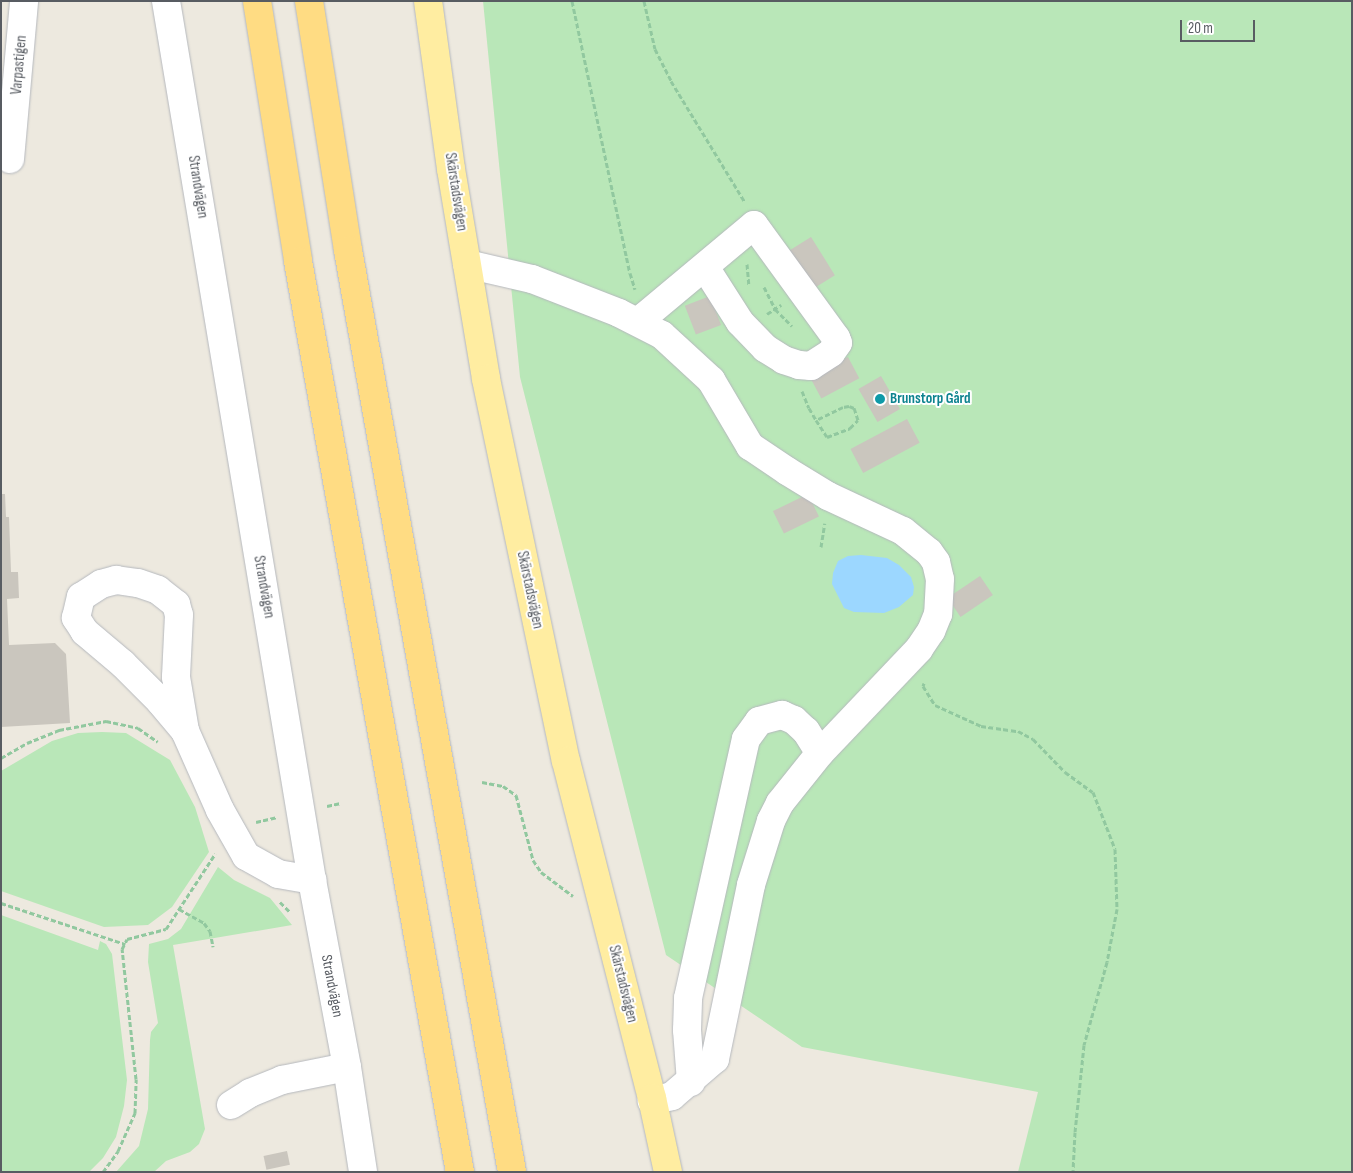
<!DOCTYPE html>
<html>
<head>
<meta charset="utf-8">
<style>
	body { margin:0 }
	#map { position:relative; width:1353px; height:1173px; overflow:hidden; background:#ede9df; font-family:"Sofia Sans Condensed",sans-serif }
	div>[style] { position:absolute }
	.green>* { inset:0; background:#b9e7b8 }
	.water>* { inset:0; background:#9cd7ff }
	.building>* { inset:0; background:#cac6be; transform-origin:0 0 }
	.path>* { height:3px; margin-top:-1.5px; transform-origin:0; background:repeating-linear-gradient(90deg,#91c89f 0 5px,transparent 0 7.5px) }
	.roads { filter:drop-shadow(0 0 1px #b5b8bd) drop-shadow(0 0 1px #b5b8bd) }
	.minor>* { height:28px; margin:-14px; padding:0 14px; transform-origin:14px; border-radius:14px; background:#fff }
	.major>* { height:28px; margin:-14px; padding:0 14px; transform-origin:14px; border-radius:14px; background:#ffeda1 }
	.highway>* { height:28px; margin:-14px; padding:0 14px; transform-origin:14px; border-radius:14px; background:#ffdc83 }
	.dots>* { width:14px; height:14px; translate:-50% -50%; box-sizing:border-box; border:2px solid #fff; border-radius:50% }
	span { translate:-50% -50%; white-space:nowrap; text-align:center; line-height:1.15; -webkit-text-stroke:4px #fff; paint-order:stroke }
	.street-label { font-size:15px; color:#585c62 }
	.culture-label { font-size:15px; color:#0d838f; font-weight:700 }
	.left { translate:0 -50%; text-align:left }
	.frame { position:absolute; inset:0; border:2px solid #585c62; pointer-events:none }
	.scale { position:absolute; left:1180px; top:20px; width:75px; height:22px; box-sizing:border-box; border:2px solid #585c62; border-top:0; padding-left:6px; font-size:15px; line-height:18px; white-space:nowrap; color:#585c62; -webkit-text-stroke:4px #fff; paint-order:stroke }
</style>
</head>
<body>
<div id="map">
	<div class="green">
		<div style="clip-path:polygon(483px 1px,1352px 1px,1352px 1172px,1018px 1172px,1038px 1092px,802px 1047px,666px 955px,520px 377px)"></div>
		<div style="clip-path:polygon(102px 732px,126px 733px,170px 760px,195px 807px,209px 852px,172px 907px,148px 925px,104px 927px,1px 891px,1px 771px,52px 741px,78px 733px)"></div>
		<div style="clip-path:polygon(218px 867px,234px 880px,270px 898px,292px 925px,173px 945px,205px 1129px,199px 1144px,190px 1152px,166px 1161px,154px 1172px,116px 1172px,139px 1146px,148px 1109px,150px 1040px,151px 1032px,158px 1023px,148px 962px,149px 944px,168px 939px,181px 929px)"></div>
		<div style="clip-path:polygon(1px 915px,98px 950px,100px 941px,106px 944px,112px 954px,127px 1080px,124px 1106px,116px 1137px,103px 1158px,89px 1172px,1px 1172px)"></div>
	</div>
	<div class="water">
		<div style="clip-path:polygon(861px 555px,887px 558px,899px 565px,911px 577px,914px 587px,913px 595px,899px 607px,884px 613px,854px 612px,844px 608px,832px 584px,833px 573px,838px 561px,848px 556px)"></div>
	</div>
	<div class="building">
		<div style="left:811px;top:237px;width:45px;height:25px;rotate:58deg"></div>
		<div style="left:710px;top:296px;width:31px;height:27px;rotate:69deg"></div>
		<div style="left:848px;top:357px;width:24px;height:43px;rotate:62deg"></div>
		<div style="left:881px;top:376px;width:38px;height:26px;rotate:60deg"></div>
		<div style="left:907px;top:419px;width:27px;height:64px;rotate:62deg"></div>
		<div style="clip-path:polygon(1px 494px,5px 494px,6px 517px,9px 517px,11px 572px,18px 572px,19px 598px,7px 599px,9px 645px,55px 643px,66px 654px,70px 723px,1px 727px)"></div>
		<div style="left:808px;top:494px;width:25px;height:39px;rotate:64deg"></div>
		<div style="left:980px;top:576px;width:23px;height:39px;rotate:56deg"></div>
		<div style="left:287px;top:1151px;width:14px;height:24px;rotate:78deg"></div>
	</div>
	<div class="path">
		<div style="left:572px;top:1px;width:278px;rotate:78deg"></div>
		<div style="left:630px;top:273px;width:17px;rotate:73deg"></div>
		<div style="left:644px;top:1px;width:49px;rotate:77.1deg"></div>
		<div style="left:655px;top:49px;width:36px;rotate:63deg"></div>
		<div style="left:671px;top:81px;width:142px;rotate:58.6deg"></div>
		<div style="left:747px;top:264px;width:21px;rotate:85deg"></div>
		<div style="left:764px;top:287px;width:25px;rotate:63deg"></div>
		<div style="left:775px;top:309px;width:24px;rotate:45deg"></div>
		<div style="left:767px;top:314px;width:17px;rotate:-33deg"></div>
		<div style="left:802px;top:391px;width:18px;rotate:68deg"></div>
		<div style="left:809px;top:408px;width:14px;rotate:60deg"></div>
		<div style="left:816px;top:420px;width:20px;rotate:57deg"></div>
		<div style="left:827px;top:437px;width:25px;rotate:-21deg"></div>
		<div style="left:850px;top:428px;width:11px;rotate:-45deg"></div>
		<div style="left:858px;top:420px;width:13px;rotate:-108deg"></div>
		<div style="left:854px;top:408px;width:5px;rotate:-158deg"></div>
		<div style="left:849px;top:406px;width:6px;rotate:171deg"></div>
		<div style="left:843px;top:407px;width:30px;rotate:154deg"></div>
		<div style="left:821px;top:547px;width:24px;rotate:-81deg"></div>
		<div style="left:924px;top:683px;width:3px;rotate:108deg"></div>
		<div style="left:923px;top:686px;width:22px;rotate:58deg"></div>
		<div style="left:935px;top:705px;width:51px;rotate:24.5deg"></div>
		<div style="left:981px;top:726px;width:37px;rotate:8deg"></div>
		<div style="left:1018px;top:731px;width:17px;rotate:28deg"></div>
		<div style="left:1033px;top:739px;width:46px;rotate:45.9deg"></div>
		<div style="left:1065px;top:772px;width:34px;rotate:36deg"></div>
		<div style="left:1093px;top:792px;width:61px;rotate:68.9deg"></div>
		<div style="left:1115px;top:849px;width:60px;rotate:88.1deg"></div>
		<div style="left:1117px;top:909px;width:54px;rotate:100.7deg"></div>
		<div style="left:1107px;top:962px;width:86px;rotate:105.5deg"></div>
		<div style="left:1084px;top:1045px;width:87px;rotate:95.9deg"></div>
		<div style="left:1075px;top:1132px;width:40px;rotate:92.9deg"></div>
		<div style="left:1px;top:758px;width:30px;rotate:-30deg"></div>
		<div style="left:27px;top:743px;width:35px;rotate:-22deg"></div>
		<div style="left:59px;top:730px;width:48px;rotate:-10.8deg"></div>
		<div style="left:106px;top:721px;width:33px;rotate:12deg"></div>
		<div style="left:138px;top:728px;width:24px;rotate:35deg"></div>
		<div style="left:482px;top:782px;width:21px;rotate:11deg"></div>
		<div style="left:503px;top:786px;width:16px;rotate:35deg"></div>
		<div style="left:516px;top:795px;width:67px;rotate:75.3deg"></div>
		<div style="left:533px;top:860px;width:14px;rotate:56deg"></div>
		<div style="left:541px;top:872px;width:40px;rotate:37deg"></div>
		<div style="left:327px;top:806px;width:14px;rotate:-12deg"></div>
		<div style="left:256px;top:822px;width:22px;rotate:-13deg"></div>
		<div style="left:280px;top:902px;width:14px;rotate:45deg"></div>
		<div style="left:1px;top:903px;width:131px;rotate:18.3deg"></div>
		<div style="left:179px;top:909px;width:29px;rotate:29deg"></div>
		<div style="left:204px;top:923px;width:10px;rotate:53deg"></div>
		<div style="left:210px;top:931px;width:16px;rotate:79deg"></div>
		<div style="left:103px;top:1172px;width:26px;rotate:-54deg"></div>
		<div style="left:118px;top:1151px;width:42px;rotate:-65.9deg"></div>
		<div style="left:135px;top:1113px;width:34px;rotate:-88deg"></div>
		<div style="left:136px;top:1079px;width:131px;rotate:-96.1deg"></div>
		<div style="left:122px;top:949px;width:11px;rotate:-63deg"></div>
		<div style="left:127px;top:939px;width:40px;rotate:-14.4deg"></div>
		<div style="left:166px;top:929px;width:90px;rotate:-56.8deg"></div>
	</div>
	<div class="roads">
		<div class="minor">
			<div style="left:166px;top:1px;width:891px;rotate:80.57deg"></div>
			<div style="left:312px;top:880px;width:190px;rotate:79.4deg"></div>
			<div style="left:347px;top:1067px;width:106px;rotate:81.3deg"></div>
			<div style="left:10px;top:159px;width:159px;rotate:-84.9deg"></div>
			<div style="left:467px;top:264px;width:67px;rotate:13deg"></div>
			<div style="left:532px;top:279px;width:93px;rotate:21.3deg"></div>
			<div style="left:619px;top:313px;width:48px;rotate:27.1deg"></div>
			<div style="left:662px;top:335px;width:67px;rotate:42.6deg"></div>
			<div style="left:711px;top:380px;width:77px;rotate:59.4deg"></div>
			<div style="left:750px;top:446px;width:45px;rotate:34deg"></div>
			<div style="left:787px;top:471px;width:48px;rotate:31.4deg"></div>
			<div style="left:828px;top:496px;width:83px;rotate:25deg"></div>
			<div style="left:903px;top:531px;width:33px;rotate:39deg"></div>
			<div style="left:929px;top:552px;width:12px;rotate:55deg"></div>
			<div style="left:936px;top:562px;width:17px;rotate:77deg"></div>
			<div style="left:940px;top:579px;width:35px;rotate:93deg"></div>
			<div style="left:938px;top:614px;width:18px;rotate:112deg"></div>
			<div style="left:931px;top:631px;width:22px;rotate:124deg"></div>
			<div style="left:919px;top:649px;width:144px;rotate:133.6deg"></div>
			<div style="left:820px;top:753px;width:64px;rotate:128.7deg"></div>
			<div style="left:780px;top:803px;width:20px;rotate:117deg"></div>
			<div style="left:771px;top:821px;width:67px;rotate:107.4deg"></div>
			<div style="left:751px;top:885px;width:178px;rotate:101.7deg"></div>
			<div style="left:715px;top:1059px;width:57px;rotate:139.3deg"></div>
			<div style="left:672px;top:1096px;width:21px;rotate:166deg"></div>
			<div style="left:644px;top:325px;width:9px;rotate:-84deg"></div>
			<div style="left:645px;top:316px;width:142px;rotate:-39.9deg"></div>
			<div style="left:754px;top:225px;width:140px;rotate:54deg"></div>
			<div style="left:836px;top:338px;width:5px;rotate:68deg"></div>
			<div style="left:838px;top:343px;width:12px;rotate:125deg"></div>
			<div style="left:831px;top:353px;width:24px;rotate:147deg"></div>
			<div style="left:811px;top:366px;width:12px;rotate:-175deg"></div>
			<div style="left:799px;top:365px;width:16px;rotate:-162deg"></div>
			<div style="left:784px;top:360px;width:22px;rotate:-148deg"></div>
			<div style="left:765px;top:348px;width:36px;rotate:-134deg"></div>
			<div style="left:740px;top:322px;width:65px;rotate:-122.5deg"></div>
			<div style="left:185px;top:731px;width:38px;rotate:-130deg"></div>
			<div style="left:161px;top:702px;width:54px;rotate:-135deg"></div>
			<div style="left:123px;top:664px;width:50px;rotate:-139.9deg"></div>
			<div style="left:85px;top:632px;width:17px;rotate:-123deg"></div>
			<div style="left:76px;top:618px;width:22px;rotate:-77deg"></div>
			<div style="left:81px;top:597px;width:24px;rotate:-33deg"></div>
			<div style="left:101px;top:584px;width:16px;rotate:-15deg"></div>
			<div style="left:116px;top:580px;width:22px;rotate:8deg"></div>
			<div style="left:138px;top:583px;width:21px;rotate:19deg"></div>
			<div style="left:158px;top:590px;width:23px;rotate:38deg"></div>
			<div style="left:176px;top:604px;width:11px;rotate:75deg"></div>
			<div style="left:179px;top:615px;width:62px;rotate:92.8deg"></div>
			<div style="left:176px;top:677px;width:55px;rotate:80.5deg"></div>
			<div style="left:185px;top:731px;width:86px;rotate:66.1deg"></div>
			<div style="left:220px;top:810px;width:53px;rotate:60.5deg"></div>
			<div style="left:246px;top:856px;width:37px;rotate:29deg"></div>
			<div style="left:278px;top:874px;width:35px;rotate:10deg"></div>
			<div style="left:691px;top:1082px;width:52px;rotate:-94.4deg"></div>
			<div style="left:687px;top:1030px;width:32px;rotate:-88deg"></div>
			<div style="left:688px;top:998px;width:265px;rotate:-77.4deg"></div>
			<div style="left:746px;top:739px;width:22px;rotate:-54deg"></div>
			<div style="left:759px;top:721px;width:24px;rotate:-15deg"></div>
			<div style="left:782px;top:715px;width:13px;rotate:23deg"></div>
			<div style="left:794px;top:720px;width:16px;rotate:43deg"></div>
			<div style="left:806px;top:731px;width:26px;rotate:58deg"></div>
			<div style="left:231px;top:1105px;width:22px;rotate:-32deg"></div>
			<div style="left:250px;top:1093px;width:35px;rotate:-22deg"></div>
			<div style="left:282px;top:1080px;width:66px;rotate:-11.3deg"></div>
		</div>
		<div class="major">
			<div style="left:428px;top:1px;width:170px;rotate:82.2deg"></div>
			<div style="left:451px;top:169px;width:213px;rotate:80.5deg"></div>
			<div style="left:486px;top:379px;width:390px;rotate:78.2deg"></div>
			<div style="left:566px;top:761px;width:348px;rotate:75.7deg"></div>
			<div style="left:652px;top:1098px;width:76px;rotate:77.8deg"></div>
		</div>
		<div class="highway">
			<div style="left:257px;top:1px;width:263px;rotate:81deg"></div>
			<div style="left:298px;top:261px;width:925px;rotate:79.92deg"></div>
			<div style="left:309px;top:1px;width:252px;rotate:81.1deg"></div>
			<div style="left:348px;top:250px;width:936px;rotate:79.91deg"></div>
		</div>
	</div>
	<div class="dots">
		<div style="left:880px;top:399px;background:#0f9aa8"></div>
	</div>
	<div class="street-label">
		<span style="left:19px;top:65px;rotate:-85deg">Varpastigen</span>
		<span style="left:198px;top:187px;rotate:81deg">Strandvägen</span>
		<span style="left:456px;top:192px;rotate:81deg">Skärstadsvägen</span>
		<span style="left:264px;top:587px;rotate:80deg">Strandvägen</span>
		<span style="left:530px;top:590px;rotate:78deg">Skärstadsvägen</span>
		<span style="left:623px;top:984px;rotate:76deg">Skärstadsvägen</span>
		<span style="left:332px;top:986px;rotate:79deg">Strandvägen</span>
	</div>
	<div class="culture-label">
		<span class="left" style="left:890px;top:399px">Brunstorp Gård</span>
	</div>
	<div class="frame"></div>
	<div class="scale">20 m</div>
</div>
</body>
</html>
